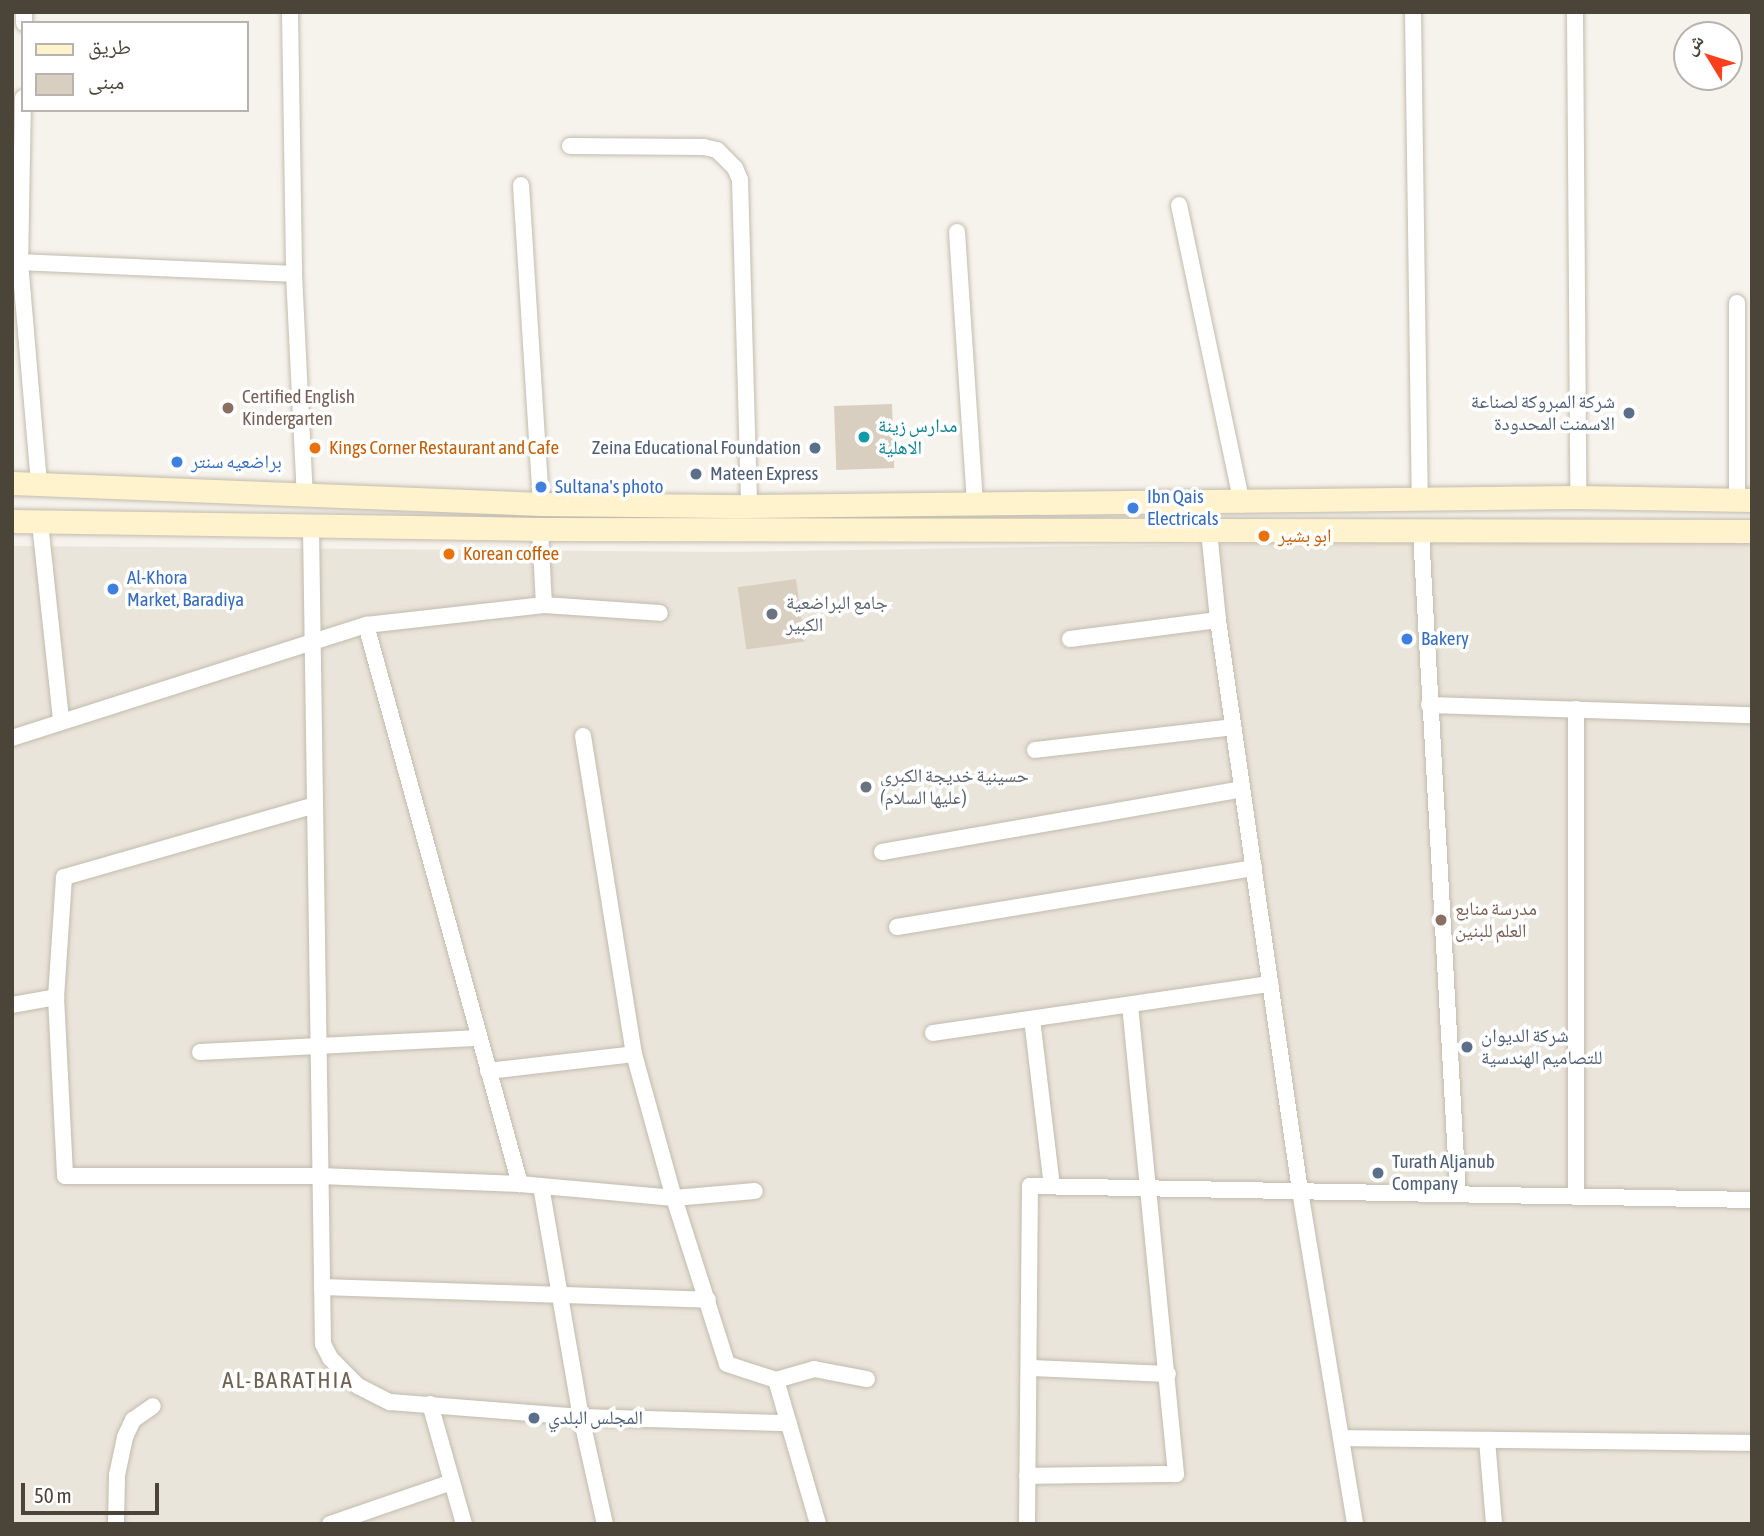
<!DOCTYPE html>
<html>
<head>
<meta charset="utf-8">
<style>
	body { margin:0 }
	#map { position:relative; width:1764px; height:1536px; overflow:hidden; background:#f6f3ec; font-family:"Asap Condensed","Noto Naskh Arabic",sans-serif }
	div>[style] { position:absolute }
	.residential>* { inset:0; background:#eae5da }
	.building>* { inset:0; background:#d8cfc1; transform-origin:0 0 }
	.roads { filter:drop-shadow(0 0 2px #c2bbae) drop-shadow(0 0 2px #c2bbae) }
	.minor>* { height:16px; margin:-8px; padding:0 8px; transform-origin:8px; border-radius:8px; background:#fff }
	.secondary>* { height:23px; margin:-11.5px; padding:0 11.5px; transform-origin:11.5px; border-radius:11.5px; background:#fff3cd }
	.dots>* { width:19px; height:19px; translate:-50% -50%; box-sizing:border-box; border:4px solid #fff; border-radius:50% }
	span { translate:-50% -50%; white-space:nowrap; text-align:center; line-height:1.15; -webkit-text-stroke:7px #fff; paint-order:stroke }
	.education-label { font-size:19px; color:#785e54 }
	.left { translate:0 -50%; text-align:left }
	.service-label { font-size:19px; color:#4e5e75 }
	.right { translate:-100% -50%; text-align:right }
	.culture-label { font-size:19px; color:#0d838f }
	.food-label { font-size:19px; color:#c56008 }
	.shop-label { font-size:19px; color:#366cbe }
	.worship-label { font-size:19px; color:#5b616d }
	.quarter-label { font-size:23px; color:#6e6250; letter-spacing:2px }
	.frame { position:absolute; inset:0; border:14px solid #4b4439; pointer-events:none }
	.legend { position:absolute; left:21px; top:21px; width:228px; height:91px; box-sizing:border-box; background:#fff; border:2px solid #b7b4b0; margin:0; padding:9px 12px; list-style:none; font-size:21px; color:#4b4439 }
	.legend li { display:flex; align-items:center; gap:14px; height:35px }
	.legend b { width:35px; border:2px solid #b7b4b0 }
	.north { position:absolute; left:1673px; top:21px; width:70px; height:70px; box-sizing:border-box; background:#fff; border:2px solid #b7b4b0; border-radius:50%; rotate:308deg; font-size:19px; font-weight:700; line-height:28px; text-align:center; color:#4b4439 }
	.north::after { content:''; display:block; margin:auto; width:24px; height:32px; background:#fc3f1d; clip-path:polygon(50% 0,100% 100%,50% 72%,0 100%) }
	.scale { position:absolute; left:21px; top:1483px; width:138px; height:32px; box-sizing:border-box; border:4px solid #4b4439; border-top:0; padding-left:9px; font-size:21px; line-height:24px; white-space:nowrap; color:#4b4439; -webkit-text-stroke:5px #fff; paint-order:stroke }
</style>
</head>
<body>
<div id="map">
	<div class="residential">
		<div style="clip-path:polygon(1752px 535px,1752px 1524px,12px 1524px,12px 546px,727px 552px)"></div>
	</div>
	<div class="building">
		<div style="left:892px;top:404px;width:64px;height:58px;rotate:88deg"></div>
		<div style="left:796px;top:579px;width:63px;height:59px;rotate:82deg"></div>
	</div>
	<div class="roads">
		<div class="minor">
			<div style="left:290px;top:12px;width:262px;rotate:89.1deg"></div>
			<div style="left:294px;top:274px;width:221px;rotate:87.2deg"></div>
			<div style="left:1413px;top:12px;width:487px;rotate:89.2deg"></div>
			<div style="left:1575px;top:12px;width:485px;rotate:89.6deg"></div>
			<div style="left:24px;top:23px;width:11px;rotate:-90deg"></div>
			<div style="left:23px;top:98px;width:164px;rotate:91deg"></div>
			<div style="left:20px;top:262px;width:223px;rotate:85.1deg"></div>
			<div style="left:570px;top:146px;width:134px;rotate:0.4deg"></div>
			<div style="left:704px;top:147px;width:13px;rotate:13deg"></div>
			<div style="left:717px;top:150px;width:25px;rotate:45deg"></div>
			<div style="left:735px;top:168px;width:13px;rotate:67deg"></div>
			<div style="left:740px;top:180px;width:326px;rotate:88.4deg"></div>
			<div style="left:521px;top:185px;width:320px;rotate:86.4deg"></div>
			<div style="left:1179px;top:205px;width:306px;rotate:78.1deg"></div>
			<div style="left:957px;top:232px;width:273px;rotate:86.2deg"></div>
			<div style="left:20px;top:262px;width:274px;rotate:2.5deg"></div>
			<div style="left:1737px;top:499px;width:196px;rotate:-90deg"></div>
			<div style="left:40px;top:523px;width:199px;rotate:83.9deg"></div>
			<div style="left:311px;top:528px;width:816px;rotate:89.16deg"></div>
			<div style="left:323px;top:1344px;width:16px;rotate:63deg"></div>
			<div style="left:330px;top:1358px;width:40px;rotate:45deg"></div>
			<div style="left:358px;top:1386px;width:36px;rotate:27deg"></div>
			<div style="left:390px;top:1402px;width:192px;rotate:4.5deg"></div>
			<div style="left:581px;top:1417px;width:208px;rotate:1.7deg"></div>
			<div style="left:540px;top:529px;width:76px;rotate:87deg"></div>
			<div style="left:1209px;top:531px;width:89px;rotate:84.2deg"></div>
			<div style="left:1218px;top:620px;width:577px;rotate:81.83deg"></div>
			<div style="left:1300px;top:1191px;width:338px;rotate:80.6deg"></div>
			<div style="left:1421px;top:533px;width:662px;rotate:86.8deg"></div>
			<div style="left:366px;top:625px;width:580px;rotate:74.6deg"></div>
			<div style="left:1070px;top:639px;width:149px;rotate:-7.3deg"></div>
			<div style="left:1429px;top:705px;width:323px;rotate:1.8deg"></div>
			<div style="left:583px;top:736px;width:322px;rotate:80.9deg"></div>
			<div style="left:634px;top:1054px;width:149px;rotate:74.5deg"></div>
			<div style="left:674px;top:1198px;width:174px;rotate:72.3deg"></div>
			<div style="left:727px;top:1364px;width:52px;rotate:18.1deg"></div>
			<div style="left:776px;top:1380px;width:150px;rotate:73.7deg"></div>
			<div style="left:12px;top:738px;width:372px;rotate:-17.7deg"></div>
			<div style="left:366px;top:625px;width:179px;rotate:-6.4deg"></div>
			<div style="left:544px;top:605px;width:116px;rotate:3.9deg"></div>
			<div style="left:1035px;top:750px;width:199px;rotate:-6.6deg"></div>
			<div style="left:312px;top:806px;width:258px;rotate:164deg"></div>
			<div style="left:64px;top:877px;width:120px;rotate:93.8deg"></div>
			<div style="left:56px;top:997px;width:179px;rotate:87.1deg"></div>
			<div style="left:65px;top:1176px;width:255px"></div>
			<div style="left:320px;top:1176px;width:200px;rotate:2.3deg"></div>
			<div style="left:520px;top:1184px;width:155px;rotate:5.2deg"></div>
			<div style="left:674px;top:1198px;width:81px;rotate:-4.9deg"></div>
			<div style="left:882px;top:852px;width:365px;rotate:-9.9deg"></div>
			<div style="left:897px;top:927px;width:362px;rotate:-9.4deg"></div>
			<div style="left:12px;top:1005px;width:45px;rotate:-10.3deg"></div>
			<div style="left:1032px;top:1019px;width:168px;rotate:83.2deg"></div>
			<div style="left:933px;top:1033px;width:341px;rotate:-8.3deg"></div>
			<div style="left:200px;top:1052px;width:279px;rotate:-2.9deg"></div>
			<div style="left:488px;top:1071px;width:147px;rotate:-6.6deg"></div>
			<div style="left:541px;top:1186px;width:234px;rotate:80.2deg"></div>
			<div style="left:581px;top:1417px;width:110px;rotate:77.4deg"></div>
			<div style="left:1576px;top:1196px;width:487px;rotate:-90deg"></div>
			<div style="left:322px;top:1287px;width:386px;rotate:1.9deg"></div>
			<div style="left:1032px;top:1368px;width:136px;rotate:2.5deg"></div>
			<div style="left:776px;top:1380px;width:40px;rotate:-16deg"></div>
			<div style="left:814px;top:1369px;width:54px;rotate:10.7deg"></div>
			<div style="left:430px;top:1404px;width:125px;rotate:74.2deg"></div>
			<div style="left:1342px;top:1438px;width:410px;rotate:0.7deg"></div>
			<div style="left:1487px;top:1440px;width:84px;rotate:85.2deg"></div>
			<div style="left:1027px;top:1476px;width:149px;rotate:-0.8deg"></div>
			<div style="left:1176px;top:1474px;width:471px;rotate:-95.6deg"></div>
			<div style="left:116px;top:1524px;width:49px;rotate:-88.8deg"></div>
			<div style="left:117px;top:1475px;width:39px;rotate:-78deg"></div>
			<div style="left:125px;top:1437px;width:19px;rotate:-65deg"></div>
			<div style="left:133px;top:1420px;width:24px;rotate:-35deg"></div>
			<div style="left:330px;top:1524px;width:129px;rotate:-19deg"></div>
			<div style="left:1027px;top:1524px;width:338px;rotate:-89.5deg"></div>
			<div style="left:1030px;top:1186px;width:722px;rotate:1.11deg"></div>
		</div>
		<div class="secondary">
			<div style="left:12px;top:483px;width:529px;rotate:2.27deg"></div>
			<div style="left:541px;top:504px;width:208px;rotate:0.6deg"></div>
			<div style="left:749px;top:506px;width:829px;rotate:-0.62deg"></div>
			<div style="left:1578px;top:497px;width:174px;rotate:1deg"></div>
			<div style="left:12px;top:521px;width:528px;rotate:0.87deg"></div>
			<div style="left:540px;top:529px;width:1212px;rotate:0.09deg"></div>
		</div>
	</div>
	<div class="dots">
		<div style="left:228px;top:408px;background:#8d6e63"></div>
		<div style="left:1629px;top:413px;background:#5c6f8a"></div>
		<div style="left:864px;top:437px;background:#0f9aa8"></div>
		<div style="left:315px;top:448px;background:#e8710a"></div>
		<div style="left:815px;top:448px;background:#5c6f8a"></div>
		<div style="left:177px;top:462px;background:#3f7fe0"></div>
		<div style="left:696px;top:474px;background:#5c6f8a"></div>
		<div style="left:541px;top:487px;background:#3f7fe0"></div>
		<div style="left:1133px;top:508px;background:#3f7fe0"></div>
		<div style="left:1264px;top:536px;background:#e8710a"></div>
		<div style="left:449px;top:554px;background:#e8710a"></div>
		<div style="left:113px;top:589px;background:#3f7fe0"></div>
		<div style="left:772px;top:614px;background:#6b7280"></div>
		<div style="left:1407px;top:639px;background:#3f7fe0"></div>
		<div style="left:866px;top:787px;background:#6b7280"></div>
		<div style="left:1441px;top:920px;background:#8d6e63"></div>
		<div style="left:1467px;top:1047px;background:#5c6f8a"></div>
		<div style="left:1378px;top:1173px;background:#5c6f8a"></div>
		<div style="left:534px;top:1418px;background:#5c6f8a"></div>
	</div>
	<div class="education-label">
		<span class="left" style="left:242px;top:408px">Certified English<br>Kindergarten</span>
		<span class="left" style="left:1455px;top:920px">مدرسة منابع<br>العلم للبنين</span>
	</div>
	<div class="service-label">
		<span class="right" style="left:1615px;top:413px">شركة المبروكة لصناعة<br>الاسمنت المحدودة</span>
		<span class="right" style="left:801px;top:448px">Zeina Educational Foundation</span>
		<span class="left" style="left:710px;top:474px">Mateen Express</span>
		<span class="left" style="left:1481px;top:1047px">شركة الديوان<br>للتصاميم الهندسية</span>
		<span class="left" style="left:1392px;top:1173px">Turath Aljanub<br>Company</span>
		<span class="left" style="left:548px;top:1418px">المجلس البلدي</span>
	</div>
	<div class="culture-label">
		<span class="left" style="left:878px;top:437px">مدارس زينة<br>الاهلية</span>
	</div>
	<div class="food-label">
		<span class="left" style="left:329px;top:448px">Kings Corner Restaurant and Cafe</span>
		<span class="left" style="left:1278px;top:536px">ابو بشير</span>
		<span class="left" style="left:463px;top:554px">Korean coffee</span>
	</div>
	<div class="shop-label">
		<span class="left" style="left:191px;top:462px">براضعيه سنتر</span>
		<span class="left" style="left:555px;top:487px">Sultana's photo</span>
		<span class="left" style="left:1147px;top:508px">Ibn Qais<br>Electricals</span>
		<span class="left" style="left:127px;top:589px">Al-Khora<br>Market, Baradiya</span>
		<span class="left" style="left:1421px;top:639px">Bakery</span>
	</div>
	<div class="worship-label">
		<span class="left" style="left:786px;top:614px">جامع البراضعية<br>الكبير</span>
		<span class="left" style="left:880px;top:787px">حسينية خديجة الكبرى<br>(عليها السلام)</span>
	</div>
	<div class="quarter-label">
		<span style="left:288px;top:1380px">AL-BARATHIA</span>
	</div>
	<div class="frame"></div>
	<ul class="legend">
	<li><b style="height:9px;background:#fff3cd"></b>طريق</li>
	<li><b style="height:19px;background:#d8cfc1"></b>مبنى</li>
	</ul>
	<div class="north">ش</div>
	<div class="scale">50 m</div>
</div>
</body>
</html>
